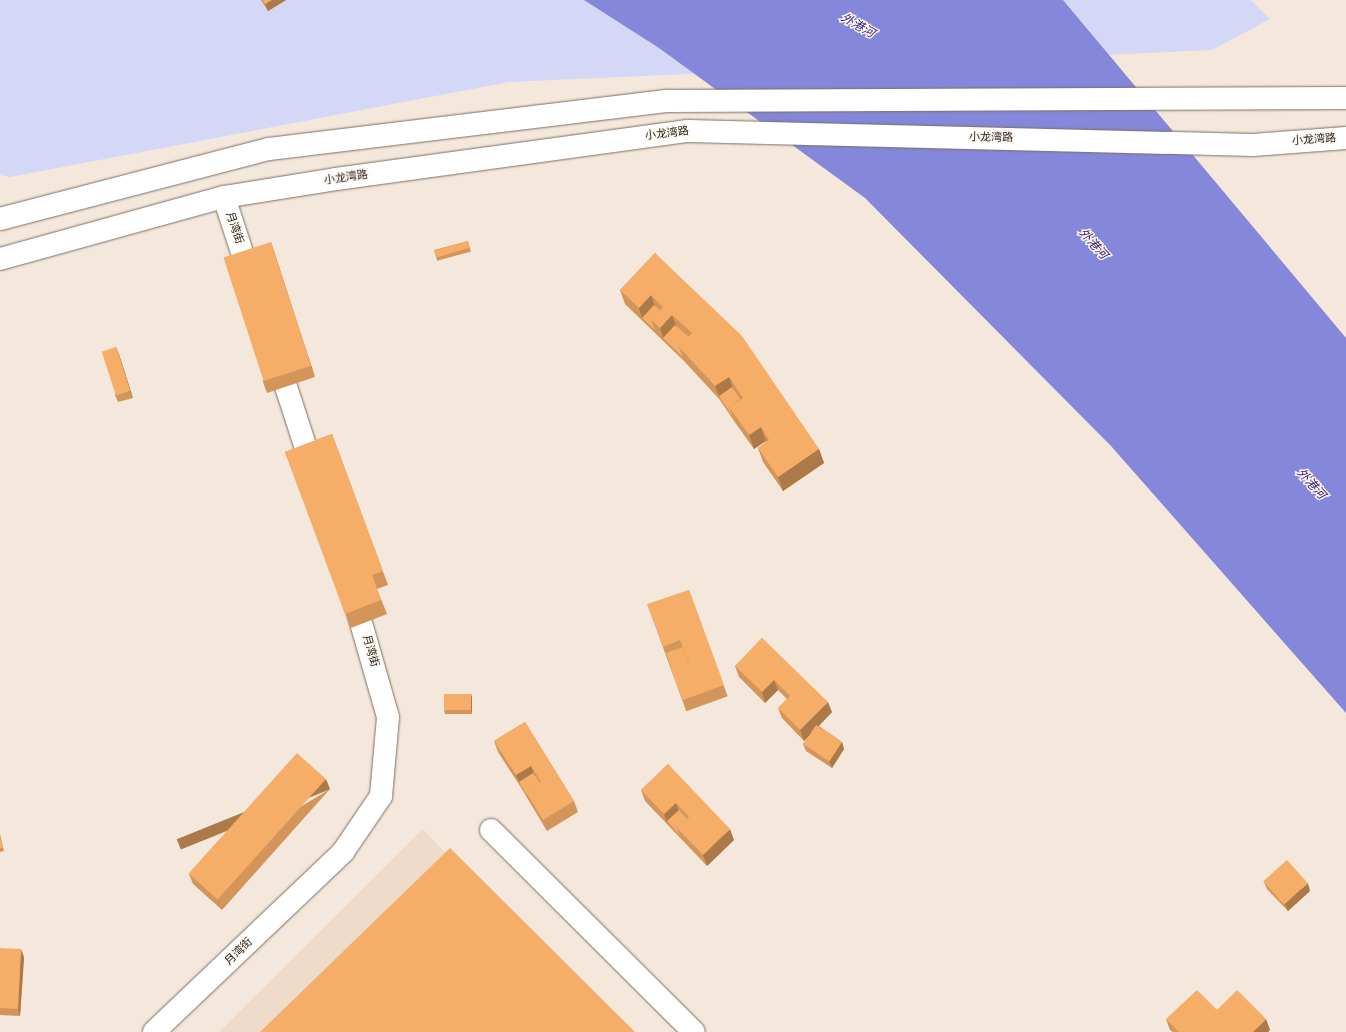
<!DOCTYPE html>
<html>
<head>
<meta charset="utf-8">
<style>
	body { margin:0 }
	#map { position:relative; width:1346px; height:1032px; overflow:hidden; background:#f4e7db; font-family:Overpass,"Noto Sans SC",sans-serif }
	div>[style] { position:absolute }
	.built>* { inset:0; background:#eedbc9 }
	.green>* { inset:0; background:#d4d7f5 }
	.water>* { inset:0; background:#8588da }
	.roads { filter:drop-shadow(0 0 1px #7b6f65) drop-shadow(0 0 1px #7b6f65) }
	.minor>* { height:22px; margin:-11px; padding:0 11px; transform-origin:11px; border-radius:11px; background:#fff }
	.major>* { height:22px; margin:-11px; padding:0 11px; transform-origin:11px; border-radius:11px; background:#fff }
	.wall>* { inset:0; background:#d39559; transform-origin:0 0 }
	.shaded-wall>* { inset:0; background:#ac7948; transform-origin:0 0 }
	.building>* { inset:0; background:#f5ad67; transform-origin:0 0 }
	span { translate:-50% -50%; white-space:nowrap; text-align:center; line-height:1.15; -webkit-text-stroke:3px #fdf5ee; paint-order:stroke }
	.street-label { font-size:11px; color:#221d19 }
	.water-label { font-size:12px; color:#2c1c7c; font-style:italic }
</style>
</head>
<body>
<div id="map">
	<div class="built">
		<div style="clip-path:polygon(423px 829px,613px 1032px,219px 1032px)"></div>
	</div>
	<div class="green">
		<div style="clip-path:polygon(0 0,1251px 0,1270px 19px,1212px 50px,509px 82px,10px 177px,0 175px)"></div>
	</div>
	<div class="water">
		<div style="clip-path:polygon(584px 0,1063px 0,1346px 338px,1346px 713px,1111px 446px,865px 198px,659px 48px)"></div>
	</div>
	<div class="roads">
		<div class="minor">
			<div style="left:224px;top:197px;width:87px;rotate:72deg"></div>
			<div style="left:277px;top:359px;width:120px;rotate:72deg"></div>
			<div style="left:491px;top:830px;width:286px;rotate:44.9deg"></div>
			<div style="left:154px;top:1032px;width:261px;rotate:-43.6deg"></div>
			<div style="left:343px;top:852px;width:68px;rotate:-55.8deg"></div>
			<div style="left:381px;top:796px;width:79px;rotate:-84.9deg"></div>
			<div style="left:388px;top:717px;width:127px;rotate:-106deg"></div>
		</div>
		<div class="major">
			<div style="left:0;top:219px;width:278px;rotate:-14.6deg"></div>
			<div style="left:269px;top:149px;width:402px;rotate:-6.9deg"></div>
			<div style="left:668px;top:101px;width:678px;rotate:-0.25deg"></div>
			<div style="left:0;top:259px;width:232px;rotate:-15.5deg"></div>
			<div style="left:224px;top:197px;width:113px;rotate:-9.1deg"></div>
			<div style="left:336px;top:179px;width:355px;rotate:-7.8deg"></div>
			<div style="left:688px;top:131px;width:565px;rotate:1.42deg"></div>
			<div style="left:1253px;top:145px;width:93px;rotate:-4.3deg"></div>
		</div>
	</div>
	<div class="wall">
		<div style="clip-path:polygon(261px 0,286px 0,268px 11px)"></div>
		<div style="left:468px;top:241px;width:11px;height:35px;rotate:75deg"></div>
		<div style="clip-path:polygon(271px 242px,315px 377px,267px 393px,263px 382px)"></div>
		<div style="clip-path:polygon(655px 253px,819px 449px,824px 463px,783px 491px,763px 462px,758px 448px,766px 442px,766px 441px,754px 449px,734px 421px,720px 400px,684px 361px,625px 304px,620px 290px)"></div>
		<div style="clip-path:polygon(116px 347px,133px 398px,118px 402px,115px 395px)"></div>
		<div style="clip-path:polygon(332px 434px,388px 585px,377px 589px,387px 614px,351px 628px,285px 452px)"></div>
		<div style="left:689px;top:590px;width:113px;height:44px;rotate:70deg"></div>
		<div style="clip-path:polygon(762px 638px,832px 712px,819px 726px,842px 742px,844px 749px,832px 768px,806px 751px,803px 744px,809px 736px,804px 741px,782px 718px,778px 708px,787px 699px,778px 690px,765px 703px,739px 677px,735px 666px)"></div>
		<div style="clip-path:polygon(471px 694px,472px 698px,472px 714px,445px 714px,444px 711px)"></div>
		<div style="clip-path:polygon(525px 722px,574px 801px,578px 812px,547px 831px,520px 786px,498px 752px,494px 741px)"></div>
		<div style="clip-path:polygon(668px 764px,734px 840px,707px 866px,645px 801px,641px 790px)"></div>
		<div style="clip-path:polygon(330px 789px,222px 910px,193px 884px,189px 874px)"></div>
		<div style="clip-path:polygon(0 834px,4px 851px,0 852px)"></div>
		<div style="clip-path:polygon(1264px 882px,1310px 891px,1288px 911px,1267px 889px)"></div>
		<div style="clip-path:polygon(0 948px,24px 957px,20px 1016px,0 1015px)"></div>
		<div style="clip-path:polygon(1217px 1010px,1270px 1030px,1268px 1032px,1173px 1032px,1170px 1030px,1166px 1019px)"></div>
	</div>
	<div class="shaded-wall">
		<div style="clip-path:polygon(272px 0,286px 0,268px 11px,265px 4px)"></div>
		<div style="clip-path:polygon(271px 242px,274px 253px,315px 377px,311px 366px)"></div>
		<div style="clip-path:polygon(651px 295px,656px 309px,642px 318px,639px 308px)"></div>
		<div style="clip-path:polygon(672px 315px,677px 328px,663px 338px,660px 328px)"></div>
		<div style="clip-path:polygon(116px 347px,119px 354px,133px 398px,130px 391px)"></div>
		<div style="clip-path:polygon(729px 377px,734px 391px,719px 396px,715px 386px)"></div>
		<div style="clip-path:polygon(761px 427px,766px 441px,754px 449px,749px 435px)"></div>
		<div style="clip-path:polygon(819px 449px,824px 463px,783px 491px,778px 477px)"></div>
		<div style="clip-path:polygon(774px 680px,778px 690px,765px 703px,762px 692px)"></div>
		<div style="clip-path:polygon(471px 694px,472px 698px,472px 714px,471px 710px)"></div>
		<div style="clip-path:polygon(828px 702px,832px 712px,804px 741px,800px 730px)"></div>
		<div style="clip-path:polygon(842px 742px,844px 749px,832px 768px,829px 761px)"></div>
		<div style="clip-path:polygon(531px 766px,535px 777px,519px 782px,516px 775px)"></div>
		<div style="left:326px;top:779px;width:11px;height:161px;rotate:68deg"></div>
		<div style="clip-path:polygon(676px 803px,680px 814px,667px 821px,668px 825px,664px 814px)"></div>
		<div style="clip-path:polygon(730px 829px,734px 840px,707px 866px,703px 855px)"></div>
		<div style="clip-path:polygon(1308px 883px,1310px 891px,1288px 911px,1285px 904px)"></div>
		<div style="clip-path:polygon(21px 949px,24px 957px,20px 1016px,18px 1009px)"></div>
		<div style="clip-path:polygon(1266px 1019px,1270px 1030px,1268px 1032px,1253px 1032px)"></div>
	</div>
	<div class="building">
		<div style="clip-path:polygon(263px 0,272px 0,265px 4px)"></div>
		<div style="left:468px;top:241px;width:7px;height:35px;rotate:74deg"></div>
		<div style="left:271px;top:242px;width:130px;height:50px;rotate:72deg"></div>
		<div style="clip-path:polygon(655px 253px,742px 336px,819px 449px,778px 477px,758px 448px,769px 440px,761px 427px,749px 435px,729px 407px,743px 398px,729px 377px,715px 386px,679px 347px,692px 333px,672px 315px,660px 328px,651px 320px,663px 307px,651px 295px,639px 308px,620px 290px)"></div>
		<div style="clip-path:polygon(654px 305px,660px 310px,651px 320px,655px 330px,642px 318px)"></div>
		<div style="clip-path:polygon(675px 325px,689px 337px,679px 347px,683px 357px,663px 338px)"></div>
		<div style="left:116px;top:347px;width:46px;height:15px;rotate:72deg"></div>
		<div style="clip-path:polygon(732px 387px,740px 399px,729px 407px,733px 417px,719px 396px)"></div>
		<div style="clip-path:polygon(332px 434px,383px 571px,372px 575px,381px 600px,345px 614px,285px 452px)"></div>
		<div style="clip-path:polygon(689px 590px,724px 685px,683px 700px,671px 670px,689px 663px,680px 640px,663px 647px,647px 604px)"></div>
		<div style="clip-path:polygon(762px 638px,828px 702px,800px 730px,778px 708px,790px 696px,774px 680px,762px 692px,735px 666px)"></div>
		<div style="left:683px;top:647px;width:18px;height:18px;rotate:71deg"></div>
		<div style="left:471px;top:694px;width:16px;height:27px;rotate:90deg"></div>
		<div style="clip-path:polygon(525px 722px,574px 801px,543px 820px,526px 792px,541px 782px,531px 766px,516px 775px,494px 741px)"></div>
		<div style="left:816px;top:725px;width:31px;height:23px;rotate:33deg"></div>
		<div style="left:297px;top:753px;width:39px;height:162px;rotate:42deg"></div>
		<div style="clip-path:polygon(668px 764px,730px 829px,703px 855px,677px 828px,689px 817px,676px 803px,664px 814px,641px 790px)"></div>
		<div style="clip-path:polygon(533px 773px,540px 783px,526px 792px,529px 799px,519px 782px)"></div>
		<div style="clip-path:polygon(679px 810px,687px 819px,677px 828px,680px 835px,667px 821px)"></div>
		<div style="clip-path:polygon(0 836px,3px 848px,0 848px)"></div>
		<div style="clip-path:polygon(450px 848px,635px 1032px,260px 1032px)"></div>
		<div style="left:1287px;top:860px;width:31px;height:32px;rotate:48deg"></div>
		<div style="clip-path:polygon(0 948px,21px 949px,18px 1009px,0 1008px)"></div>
		<div style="clip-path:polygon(1197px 990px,1217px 1010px,1237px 990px,1266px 1019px,1253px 1032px,1179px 1032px,1166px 1019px)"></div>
	</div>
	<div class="street-label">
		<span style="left:667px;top:134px;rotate:-7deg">小龙湾路</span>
		<span style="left:991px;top:138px;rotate:1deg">小龙湾路</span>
		<span style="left:1314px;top:140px;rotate:-4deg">小龙湾路</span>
		<span style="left:346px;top:178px;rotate:-8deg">小龙湾路</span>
		<span style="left:234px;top:228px;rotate:72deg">月湾街</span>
		<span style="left:370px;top:651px;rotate:74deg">月湾街</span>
		<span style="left:239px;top:952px;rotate:-44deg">月湾街</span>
	</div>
	<div class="water-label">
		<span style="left:857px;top:27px;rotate:30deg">外港河</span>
		<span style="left:1092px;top:245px;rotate:48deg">外港河</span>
		<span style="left:1310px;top:485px;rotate:48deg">外港河</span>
	</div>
</div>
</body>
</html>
